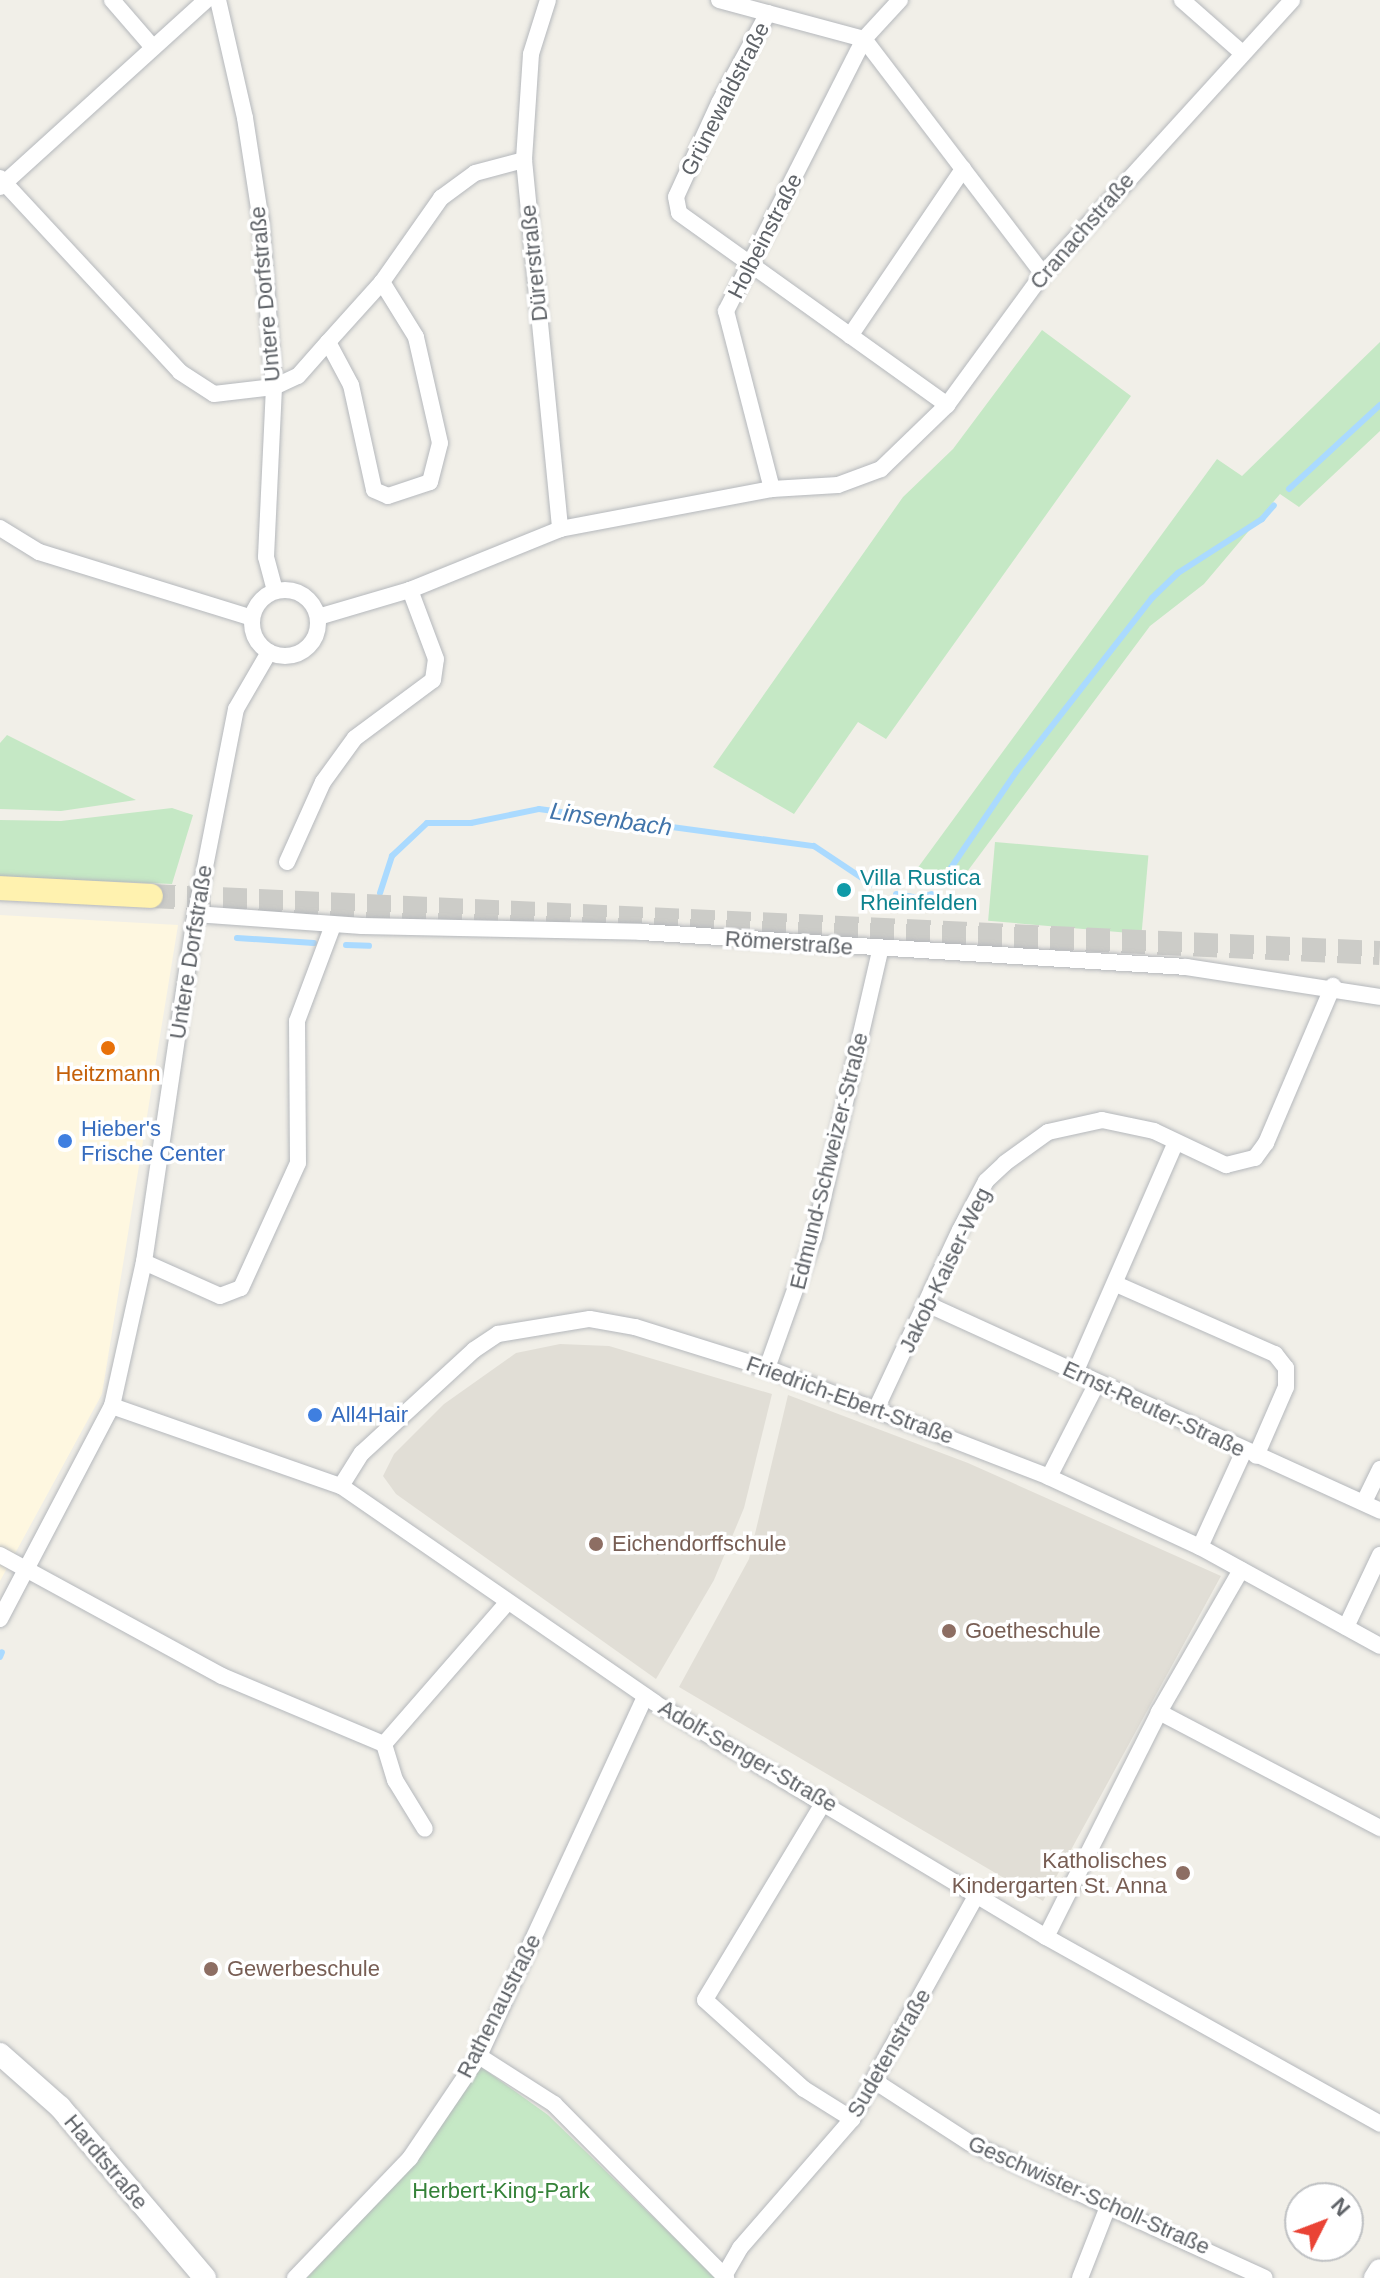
<!DOCTYPE html>
<html>
<head>
<meta charset="utf-8">
<style>
	body { margin:0 }
	#map { position:relative; width:1380px; height:2278px; overflow:hidden; background:#f1efe8; font-family:Arial,sans-serif }
	div>[style] { position:absolute }
	.commercial>* { inset:0; background:#fef7e0 }
	.education>* { inset:0; background:#e1ded6 }
	.green>* { inset:0; background:#c5e8c5; transform-origin:0 0 }
	.stream>* { height:6px; margin:-3px; padding:0 3px; transform-origin:3px; border-radius:3px; background:#aadaff }
	.primary-tunnel>* { height:24px; margin-top:-12px; transform-origin:0; background:repeating-linear-gradient(90deg,#ccccc8 0 24px,transparent 0 36px) }
	.roads { filter:drop-shadow(0 0 2px #b5b8bc) drop-shadow(0 0 2px #b5b8bc) }
	.street>* { height:16px; margin:-8px; padding:0 8px; transform-origin:8px; border-radius:8px; background:#fff }
	.street>.ring { margin:-8px; padding:0; box-sizing:content-box; background:none; border:16px solid #fff; border-radius:50% }
	.secondary>* { height:22px; margin:-11px; padding:0 11px; transform-origin:11px; border-radius:11px; background:#fff }
	.primary>* { height:24px; margin:-12px; padding:0 12px; transform-origin:12px; border-radius:12px; background:#fff2af }
	.dots>* { width:22px; height:22px; translate:-50% -50%; box-sizing:border-box; border:4px solid #fff; border-radius:50% }
	span { translate:-50% -50%; white-space:nowrap; text-align:center; line-height:1.15; -webkit-text-stroke:7px #fff; paint-order:stroke }
	.street-label { font-size:22px; color:#5f6368 }
	.culture-label { font-size:22px; color:#0d838f }
	.left { translate:0 -50%; text-align:left }
	.food-label { font-size:22px; color:#c56008 }
	.shop-label { font-size:22px; color:#366cbe }
	.education-label { font-size:22px; color:#785e54 }
	.right { translate:-100% -50%; text-align:right }
	.park-label { font-size:22px; color:#348238 }
	.water-label { font-size:24px; color:#4174aa; font-style:italic }
	.north { position:absolute; left:1284px; top:2182px; width:80px; height:80px; box-sizing:border-box; background:#fff; border:2px solid #bfc1c3; border-radius:50%; rotate:48deg; font-size:22px; font-weight:700; line-height:32px; text-align:center; color:#5f6368 }
	.north::after { content:''; display:block; margin:auto; width:28px; height:36px; background:#ea4335; clip-path:polygon(50% 0,100% 100%,50% 72%,0 100%) }
</style>
</head>
<body>
<div id="map">
	<div class="commercial">
		<div style="clip-path:polygon(0 915px,178px 925px,102px 1394px,0 1581px)"></div>
	</div>
	<div class="education">
		<div style="clip-path:polygon(560px 1344px,609px 1346px,772px 1394px,744px 1508px,714px 1580px,656px 1679px,396px 1494px,383px 1476px,394px 1454px,444px 1404px,516px 1353px)"></div>
		<div style="clip-path:polygon(788px 1395px,968px 1463px,1221px 1576px,1043px 1901px,679px 1687px,749px 1559px)"></div>
	</div>
	<div class="green">
		<div style="clip-path:polygon(1042px 330px,1131px 396px,886px 739px,858px 722px,794px 814px,713px 767px,903px 497px,953px 449px)"></div>
		<div style="clip-path:polygon(1380px 342px,1380px 431px,1299px 507px,1280px 494px,1204px 584px,1150px 626px,955px 888px,914px 873px,1217px 459px,1242px 476px)"></div>
		<div style="clip-path:polygon(7px 735px,136px 800px,61px 811px,0 809px,0 743px)"></div>
		<div style="clip-path:polygon(172px 808px,193px 815px,172px 884px,0 877px,0 820px,61px 821px)"></div>
		<div style="left:995px;top:842px;width:154px;height:79px;rotate:5deg"></div>
		<div style="clip-path:polygon(481px 2067px,548px 2115px,716px 2278px,307px 2278px,415px 2162px)"></div>
	</div>
	<div class="stream">
		<div style="left:1289px;top:489px;width:124px;rotate:-42.7deg"></div>
		<div style="left:942px;top:881px;width:132px;rotate:-55.8deg"></div>
		<div style="left:1016px;top:772px;width:221px;rotate:-52deg"></div>
		<div style="left:1152px;top:598px;width:36px;rotate:-44deg"></div>
		<div style="left:1178px;top:573px;width:100px;rotate:-32.7deg"></div>
		<div style="left:1262px;top:519px;width:18px;rotate:-49deg"></div>
		<div style="left:380px;top:893px;width:39px;rotate:-72deg"></div>
		<div style="left:392px;top:856px;width:48px;rotate:-43.3deg"></div>
		<div style="left:427px;top:823px;width:44px"></div>
		<div style="left:471px;top:823px;width:69px;rotate:-11.6deg"></div>
		<div style="left:539px;top:809px;width:277px;rotate:7.7deg"></div>
		<div style="left:814px;top:846px;width:69px;rotate:33.7deg"></div>
		<div style="left:896px;top:894px;width:23px;rotate:10deg"></div>
		<div style="left:919px;top:898px;width:13px;rotate:-18deg"></div>
		<div style="left:237px;top:938px;width:77px;rotate:3.7deg"></div>
		<div style="left:346px;top:945px;width:23px;rotate:2deg"></div>
		<div style="left:0;top:1657px;width:5px;rotate:-68deg"></div>
	</div>
	<div class="primary-tunnel">
		<div style="left:151px;top:896px;width:1230px;rotate:2.66deg"></div>
	</div>
	<div class="roads">
		<div class="street">
			<div style="left:112px;top:0;width:60px;rotate:49.1deg"></div>
			<div style="left:218px;top:0;width:121px;rotate:77.1deg"></div>
			<div style="left:245px;top:118px;width:104px;rotate:81.2deg"></div>
			<div style="left:261px;top:221px;width:167px;rotate:85.5deg"></div>
			<div style="left:274px;top:387px;width:170px;rotate:92.7deg"></div>
			<div style="left:266px;top:557px;width:35px;rotate:75deg"></div>
			<div style="left:548px;top:0;width:57px;rotate:107.5deg"></div>
			<div style="left:531px;top:54px;width:106px;rotate:93.8deg"></div>
			<div style="left:524px;top:160px;width:371px;rotate:84.4deg"></div>
			<div style="left:719px;top:0;width:150px;rotate:15.1deg"></div>
			<div style="left:864px;top:39px;width:295px;rotate:52.7deg"></div>
			<div style="left:1182px;top:0;width:79px;rotate:41.4deg"></div>
			<div style="left:768px;top:13px;width:102px;rotate:118.6deg"></div>
			<div style="left:719px;top:103px;width:103px;rotate:114.6deg"></div>
			<div style="left:676px;top:197px;width:16px;rotate:79deg"></div>
			<div style="left:679px;top:213px;width:330px;rotate:35.6deg"></div>
			<div style="left:0;top:178px;width:265px;rotate:47.1deg"></div>
			<div style="left:180px;top:372px;width:40px;rotate:32.9deg"></div>
			<div style="left:214px;top:394px;width:60px;rotate:-6.7deg"></div>
			<div style="left:274px;top:387px;width:26px;rotate:-25deg"></div>
			<div style="left:298px;top:376px;width:45px;rotate:-48.6deg"></div>
			<div style="left:328px;top:342px;width:49px;rotate:61.9deg"></div>
			<div style="left:351px;top:385px;width:107px;rotate:77.6deg"></div>
			<div style="left:374px;top:490px;width:15px;rotate:23deg"></div>
			<div style="left:388px;top:496px;width:44px;rotate:-18.4deg"></div>
			<div style="left:430px;top:482px;width:40px;rotate:-75.6deg"></div>
			<div style="left:440px;top:443px;width:109px;rotate:-102.8deg"></div>
			<div style="left:416px;top:337px;width:65px;rotate:-121.7deg"></div>
			<div style="left:382px;top:282px;width:103px;rotate:-54.9deg"></div>
			<div style="left:441px;top:198px;width:42px;rotate:-36.3deg"></div>
			<div style="left:475px;top:173px;width:51px;rotate:-14.9deg"></div>
			<div style="left:0;top:187px;width:278px;rotate:-42.2deg"></div>
			<div style="left:850px;top:336px;width:202px;rotate:-55.9deg"></div>
			<div style="left:328px;top:342px;width:81px;rotate:-48deg"></div>
			<div style="left:772px;top:489px;width:184px;rotate:-104.5deg"></div>
			<div style="left:726px;top:311px;width:305px;rotate:-63.1deg"></div>
			<div style="left:864px;top:39px;width:53px;rotate:-47.3deg"></div>
			<div style="left:0;top:528px;width:46px;rotate:31.6deg"></div>
			<div style="left:39px;top:552px;width:223px;rotate:17.2deg"></div>
			<div class="ring" style="left:252px;top:590px;width:50px;height:50px"></div>
			<div style="left:318px;top:617px;width:96px;rotate:-16.4deg"></div>
			<div style="left:410px;top:590px;width:162px;rotate:-22.1deg"></div>
			<div style="left:560px;top:529px;width:216px;rotate:-10.7deg"></div>
			<div style="left:772px;top:489px;width:66px;rotate:-3.5deg"></div>
			<div style="left:838px;top:485px;width:46px;rotate:-20.4deg"></div>
			<div style="left:881px;top:469px;width:92px;rotate:-44.1deg"></div>
			<div style="left:947px;top:405px;width:162px;rotate:-53.8deg"></div>
			<div style="left:1043px;top:274px;width:370px;rotate:-47.7deg"></div>
			<div style="left:287px;top:862px;width:88px;rotate:-65.8deg"></div>
			<div style="left:323px;top:782px;width:54px;rotate:-54deg"></div>
			<div style="left:355px;top:738px;width:97px;rotate:-36.6deg"></div>
			<div style="left:433px;top:680px;width:21px;rotate:-82deg"></div>
			<div style="left:436px;top:659px;width:74px;rotate:-110.6deg"></div>
			<div style="left:195px;top:914px;width:167px;rotate:4.1deg"></div>
			<div style="left:362px;top:926px;width:279px;rotate:1.2deg"></div>
			<div style="left:641px;top:932px;width:546px;rotate:3.67deg"></div>
			<div style="left:1186px;top:967px;width:196px;rotate:8.8deg"></div>
			<div style="left:144px;top:1262px;width:83px;rotate:24.1deg"></div>
			<div style="left:220px;top:1296px;width:22px;rotate:-21deg"></div>
			<div style="left:241px;top:1288px;width:137px;rotate:-65.5deg"></div>
			<div style="left:298px;top:1163px;width:142px;rotate:-90.4deg"></div>
			<div style="left:297px;top:1021px;width:103px;rotate:-69.4deg"></div>
			<div style="left:1116px;top:1284px;width:174px;rotate:23.8deg"></div>
			<div style="left:1275px;top:1354px;width:18px;rotate:52deg"></div>
			<div style="left:1286px;top:1368px;width:19px;rotate:90deg"></div>
			<div style="left:1286px;top:1387px;width:75px;rotate:113.5deg"></div>
			<div style="left:929px;top:1305px;width:496px;rotate:24.5deg"></div>
			<div style="left:767px;top:1368px;width:139px;rotate:-70.3deg"></div>
			<div style="left:814px;top:1237px;width:294px;rotate:-77deg"></div>
			<div style="left:1075px;top:1373px;width:250px;rotate:-66.4deg"></div>
			<div style="left:112px;top:1406px;width:243px;rotate:19.3deg"></div>
			<div style="left:341px;top:1486px;width:382px;rotate:34.6deg"></div>
			<div style="left:655px;top:1703px;width:456px;rotate:30.9deg"></div>
			<div style="left:1046px;top:1937px;width:383px;rotate:29.2deg"></div>
			<div style="left:877px;top:1407px;width:195px;rotate:-64.9deg"></div>
			<div style="left:960px;top:1230px;width:55px;rotate:-62deg"></div>
			<div style="left:986px;top:1181px;width:26px;rotate:-43deg"></div>
			<div style="left:1005px;top:1163px;width:53px;rotate:-35.8deg"></div>
			<div style="left:1048px;top:1132px;width:55px;rotate:-12.5deg"></div>
			<div style="left:1102px;top:1120px;width:53px;rotate:11.9deg"></div>
			<div style="left:1154px;top:1131px;width:80px;rotate:25.3deg"></div>
			<div style="left:1226px;top:1165px;width:30px;rotate:-14deg"></div>
			<div style="left:1255px;top:1158px;width:19px;rotate:-54deg"></div>
			<div style="left:1266px;top:1143px;width:171px;rotate:-66.9deg"></div>
			<div style="left:1049px;top:1477px;width:106px;rotate:-62.9deg"></div>
			<div style="left:341px;top:1486px;width:39px;rotate:-58deg"></div>
			<div style="left:362px;top:1453px;width:152px;rotate:-42.6deg"></div>
			<div style="left:474px;top:1350px;width:29px;rotate:-34deg"></div>
			<div style="left:498px;top:1334px;width:93px;rotate:-9.3deg"></div>
			<div style="left:590px;top:1319px;width:46px;rotate:10.1deg"></div>
			<div style="left:635px;top:1327px;width:138px;rotate:17.3deg"></div>
			<div style="left:767px;top:1368px;width:302px;rotate:21.1deg"></div>
			<div style="left:1049px;top:1477px;width:166px;rotate:24.9deg"></div>
			<div style="left:1200px;top:1547px;width:205px;rotate:28.8deg"></div>
			<div style="left:1364px;top:1502px;width:37px;rotate:-64deg"></div>
			<div style="left:1200px;top:1547px;width:106px;rotate:-65.4deg"></div>
			<div style="left:0;top:1555px;width:253px;rotate:28.6deg"></div>
			<div style="left:222px;top:1676px;width:176px;rotate:22.8deg"></div>
			<div style="left:384px;top:1744px;width:187px;rotate:-48.9deg"></div>
			<div style="left:0;top:1619px;width:241px;rotate:-62.3deg"></div>
			<div style="left:112px;top:1406px;width:148px;rotate:-77.5deg"></div>
			<div style="left:144px;top:1262px;width:343px;rotate:-81.6deg"></div>
			<div style="left:194px;top:923px;width:218px;rotate:-78.9deg"></div>
			<div style="left:236px;top:709px;width:66px;rotate:-59.9deg"></div>
			<div style="left:1346px;top:1627px;width:80px;rotate:-64.7deg"></div>
			<div style="left:1159px;top:1712px;width:250px;rotate:27.7deg"></div>
			<div style="left:384px;top:1744px;width:38px;rotate:73deg"></div>
			<div style="left:395px;top:1780px;width:57px;rotate:58.5deg"></div>
			<div style="left:825px;top:1800px;width:233px;rotate:121deg"></div>
			<div style="left:705px;top:2000px;width:133px;rotate:42deg"></div>
			<div style="left:804px;top:2089px;width:57px;rotate:32deg"></div>
			<div style="left:1046px;top:1937px;width:252px;rotate:-63.3deg"></div>
			<div style="left:1159px;top:1712px;width:164px;rotate:-60deg"></div>
			<div style="left:479px;top:2056px;width:89px;rotate:32.6deg"></div>
			<div style="left:554px;top:2104px;width:245px;rotate:45.3deg"></div>
			<div style="left:876px;top:2082px;width:112px;rotate:33deg"></div>
			<div style="left:970px;top:2143px;width:324px;rotate:24.6deg"></div>
			<div style="left:724px;top:2276px;width:32px;rotate:-60deg"></div>
			<div style="left:740px;top:2248px;width:171px;rotate:-49deg"></div>
			<div style="left:852px;top:2119px;width:257px;rotate:-60.9deg"></div>
			<div style="left:295px;top:2278px;width:166px;rotate:-46.2deg"></div>
			<div style="left:410px;top:2158px;width:123px;rotate:-55.9deg"></div>
			<div style="left:479px;top:2056px;width:396px;rotate:-65.2deg"></div>
			<div style="left:1080px;top:2278px;width:74px;rotate:-68.6deg"></div>
		</div>
		<div class="secondary">
			<div style="left:0;top:2054px;width:80px;rotate:41.5deg"></div>
			<div style="left:60px;top:2107px;width:224px;rotate:49.7deg"></div>
			<div style="left:1375px;top:2278px;width:9px;rotate:-58deg"></div>
		</div>
		<div class="primary">
			<div style="left:0;top:888px;width:151px;rotate:3deg"></div>
		</div>
	</div>
	<div class="dots">
		<div style="left:844px;top:890px;background:#0f9aa8"></div>
		<div style="left:108px;top:1048px;background:#e8710a"></div>
		<div style="left:65px;top:1141px;background:#3f7fe0"></div>
		<div style="left:315px;top:1415px;background:#3f7fe0"></div>
		<div style="left:596px;top:1544px;background:#8d6e63"></div>
		<div style="left:949px;top:1631px;background:#8d6e63"></div>
		<div style="left:1183px;top:1873px;background:#8d6e63"></div>
		<div style="left:211px;top:1969px;background:#8d6e63"></div>
	</div>
	<div class="street-label">
		<span style="left:725px;top:99px;rotate:-63deg">Grünewaldstraße</span>
		<span style="left:1082px;top:231px;rotate:-49deg">Cranachstraße</span>
		<span style="left:765px;top:236px;rotate:-63deg">Holbeinstraße</span>
		<span style="left:534px;top:263px;rotate:-96deg">Dürerstraße</span>
		<span style="left:265px;top:294px;rotate:-95deg">Untere Dorfstraße</span>
		<span style="left:789px;top:943px;rotate:4deg">Römerstraße</span>
		<span style="left:191px;top:952px;rotate:-81deg">Untere Dorfstraße</span>
		<span style="left:829px;top:1161px;rotate:-76deg">Edmund-Schweizer-Straße</span>
		<span style="left:945px;top:1270px;rotate:-64deg">Jakob-Kaiser-Weg</span>
		<span style="left:850px;top:1400px;rotate:20deg">Friedrich-Ebert-Straße</span>
		<span style="left:1154px;top:1409px;rotate:25deg">Ernst-Reuter-Straße</span>
		<span style="left:748px;top:1756px;rotate:30deg">Adolf-Senger-Straße</span>
		<span style="left:499px;top:2006px;rotate:-63deg">Rathenaustraße</span>
		<span style="left:889px;top:2053px;rotate:-60deg">Sudetenstraße</span>
		<span style="left:106px;top:2162px;rotate:50deg">Hardtstraße</span>
		<span style="left:1089px;top:2195px;rotate:24deg">Geschwister-Scholl-Straße</span>
	</div>
	<div class="culture-label">
		<span class="left" style="left:860px;top:890px">Villa Rustica<br>Rheinfelden</span>
	</div>
	<div class="food-label">
		<span style="left:108px;top:1074px">Heitzmann</span>
	</div>
	<div class="shop-label">
		<span class="left" style="left:81px;top:1141px">Hieber's<br>Frische Center</span>
		<span class="left" style="left:331px;top:1415px">All4Hair</span>
	</div>
	<div class="education-label">
		<span class="left" style="left:612px;top:1544px">Eichendorffschule</span>
		<span class="left" style="left:965px;top:1631px">Goetheschule</span>
		<span class="right" style="left:1167px;top:1873px">Katholisches<br>Kindergarten St. Anna</span>
		<span class="left" style="left:227px;top:1969px">Gewerbeschule</span>
	</div>
	<div class="park-label">
		<span style="left:501px;top:2191px">Herbert-King-Park</span>
	</div>
	<div class="water-label">
		<span style="left:611px;top:819px;rotate:8deg">Linsenbach</span>
	</div>
	<div class="north">N</div>
</div>
</body>
</html>
